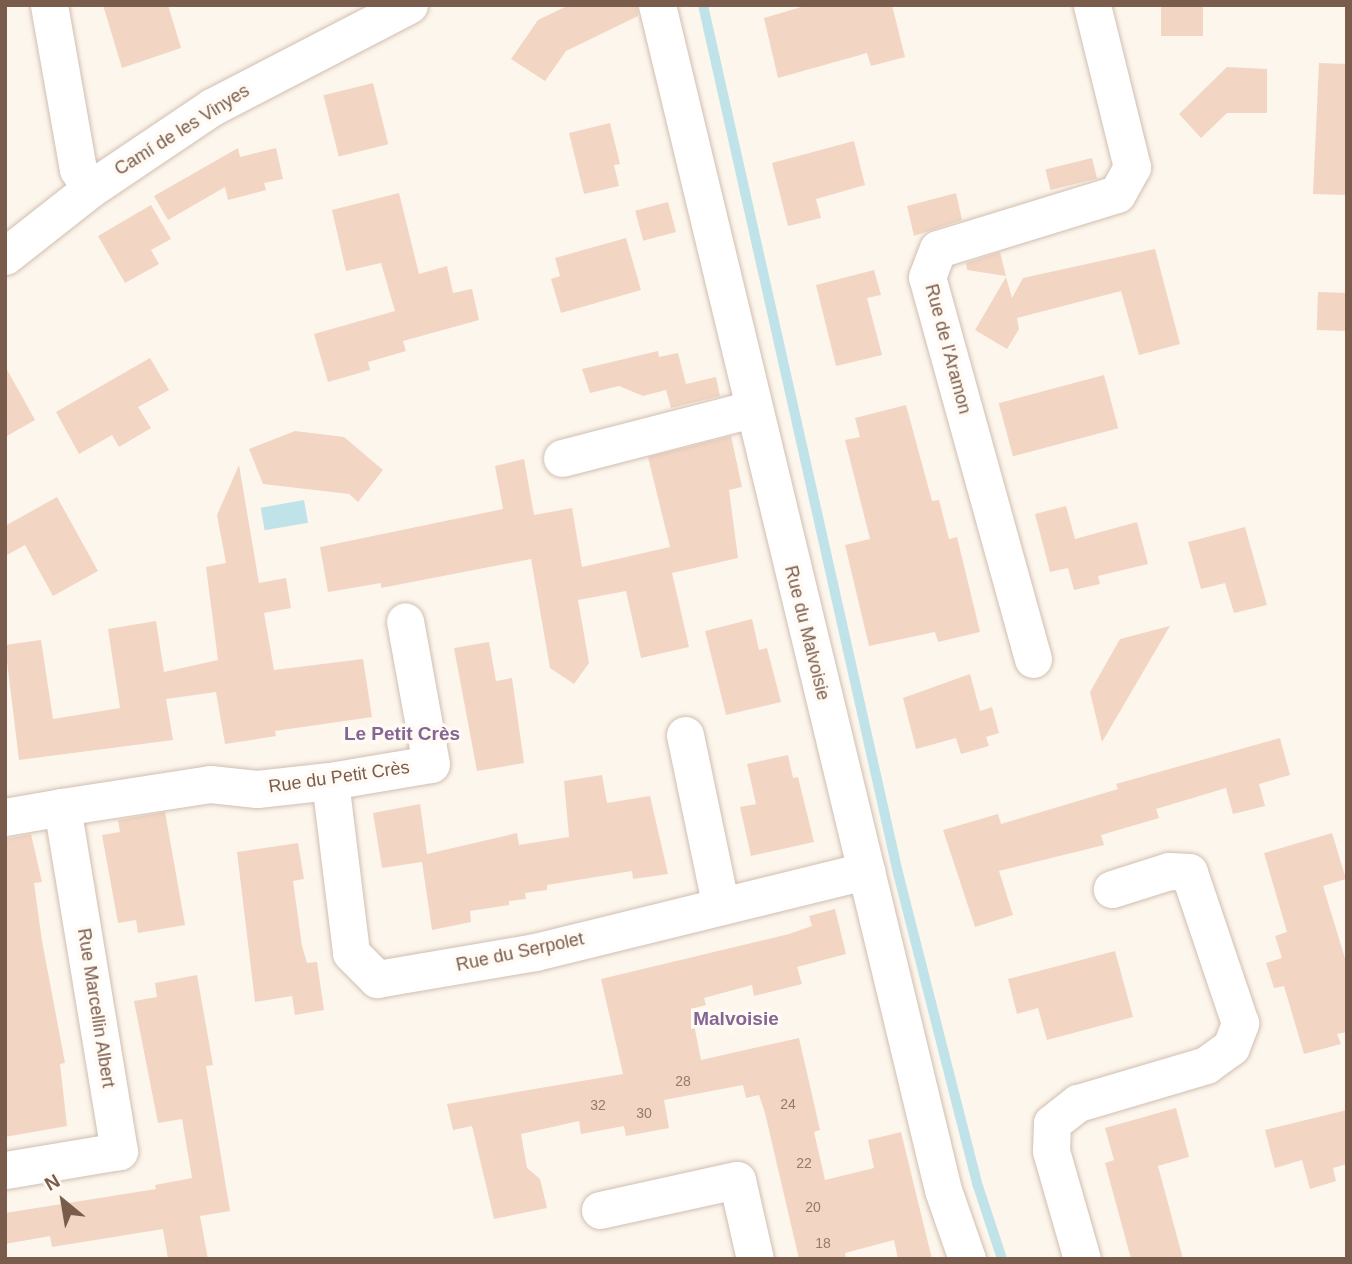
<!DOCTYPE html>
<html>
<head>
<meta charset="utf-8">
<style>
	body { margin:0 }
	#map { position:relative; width:1352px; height:1264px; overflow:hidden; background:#fdf6ec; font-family:Helvetica,sans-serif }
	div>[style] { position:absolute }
	.water>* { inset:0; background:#bfe3e8; transform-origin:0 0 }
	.stream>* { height:10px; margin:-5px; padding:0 5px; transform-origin:5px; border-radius:5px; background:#bfe3e8 }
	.building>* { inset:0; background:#f3d5c3; transform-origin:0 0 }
	.roads { filter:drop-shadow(0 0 2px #d1beb0) drop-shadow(0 0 2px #d1beb0) }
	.street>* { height:37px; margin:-18.5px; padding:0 18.5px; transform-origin:18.5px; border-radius:18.5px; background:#fff }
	span { translate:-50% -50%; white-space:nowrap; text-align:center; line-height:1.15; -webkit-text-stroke:7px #fffaf3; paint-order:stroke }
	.number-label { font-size:14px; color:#987a6a }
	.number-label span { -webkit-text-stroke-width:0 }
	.street-label { font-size:18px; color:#7a5c4d }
	.neighbourhood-label { font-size:19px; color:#846695; font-weight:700 }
	.frame { position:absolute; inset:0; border:7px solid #7a5c4d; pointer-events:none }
	.north { position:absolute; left:28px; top:1166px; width:70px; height:70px; -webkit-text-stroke:5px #fffaf3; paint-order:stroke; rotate:330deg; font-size:19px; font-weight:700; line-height:28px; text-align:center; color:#7a5c4d }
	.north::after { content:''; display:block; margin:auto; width:24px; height:32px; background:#7a5c4d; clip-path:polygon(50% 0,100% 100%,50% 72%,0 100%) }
</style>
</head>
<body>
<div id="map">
	<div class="water">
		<div style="left:304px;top:500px;width:23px;height:44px;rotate:80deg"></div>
	</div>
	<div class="stream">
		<div style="left:703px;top:5px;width:890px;rotate:77.34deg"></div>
		<div style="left:898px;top:873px;width:323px;rotate:75.7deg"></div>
		<div style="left:978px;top:1186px;width:77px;rotate:71.8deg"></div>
	</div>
	<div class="building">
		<div style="clip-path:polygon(103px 5px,168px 5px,181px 48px,122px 68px)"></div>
		<div style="clip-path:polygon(569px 5px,637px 5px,638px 16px,566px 51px,545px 81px,511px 59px,538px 20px)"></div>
		<div style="clip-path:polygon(808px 5px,892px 5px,905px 57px,871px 66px,867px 53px,778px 78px,764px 18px)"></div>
		<div style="left:1161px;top:5px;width:42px;height:31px"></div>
		<div style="clip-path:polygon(1319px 63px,1347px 64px,1347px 195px,1313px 194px)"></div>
		<div style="clip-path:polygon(1227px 67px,1267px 69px,1267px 113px,1227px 113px,1201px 138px,1179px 114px)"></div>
		<div style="left:373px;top:83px;width:63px;height:51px;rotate:76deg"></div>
		<div style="clip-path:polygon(610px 123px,620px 164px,614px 165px,619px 186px,584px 194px,569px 133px)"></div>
		<div style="clip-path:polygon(854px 141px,865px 185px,816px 199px,821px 218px,788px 226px,772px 163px)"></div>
		<div style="clip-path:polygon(238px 148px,240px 157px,276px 148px,283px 179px,264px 183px,266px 190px,228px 200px,225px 187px,168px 220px,154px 196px)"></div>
		<div style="left:1092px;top:158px;width:21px;height:48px;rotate:76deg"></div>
		<div style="clip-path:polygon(399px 193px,419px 274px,447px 266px,453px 293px,472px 289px,479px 320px,403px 341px,406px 351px,368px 362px,370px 370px,328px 382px,314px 334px,395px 311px,381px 263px,346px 271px,332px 210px)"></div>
		<div style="clip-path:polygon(956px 193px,962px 220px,914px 236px,907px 206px)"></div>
		<div style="left:668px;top:202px;width:31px;height:34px;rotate:75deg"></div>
		<div style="clip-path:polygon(151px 205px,171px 239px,151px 250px,159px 264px,125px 283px,98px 236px)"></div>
		<div style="clip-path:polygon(626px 238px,641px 290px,561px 313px,551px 279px,560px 276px,555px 258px)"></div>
		<div style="clip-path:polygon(1155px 249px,1180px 344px,1139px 355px,1121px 291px,1017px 318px,1019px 329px,1007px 349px,975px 330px,1006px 277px,1012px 298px,1023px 278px)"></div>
		<div style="clip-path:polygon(1000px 252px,1006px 276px,967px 270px,966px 263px)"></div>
		<div style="clip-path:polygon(874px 270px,881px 295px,867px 298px,882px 355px,836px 366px,816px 285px)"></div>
		<div style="left:1318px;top:292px;width:29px;height:38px;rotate:2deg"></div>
		<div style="clip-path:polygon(658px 351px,659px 357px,678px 353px,686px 384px,716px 377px,720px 396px,671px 408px,666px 390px,643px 396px,619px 386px,590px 393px,582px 369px)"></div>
		<div style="clip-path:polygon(150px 358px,169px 390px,138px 407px,151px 428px,119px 447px,112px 435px,79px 454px,56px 412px)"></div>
		<div style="clip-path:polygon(5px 366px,35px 420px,5px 437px)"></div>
		<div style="left:1104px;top:375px;width:55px;height:109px;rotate:75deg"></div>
		<div style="clip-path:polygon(906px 405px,932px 501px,939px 500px,949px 539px,957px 537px,980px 632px,938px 642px,935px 632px,869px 646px,845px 545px,870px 539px,845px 440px,860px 437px,855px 418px)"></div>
		<div style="clip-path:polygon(295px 431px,344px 437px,383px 470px,358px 502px,349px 494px,263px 484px,249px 449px)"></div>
		<div style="clip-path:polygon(731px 436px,742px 487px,729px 490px,738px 558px,672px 573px,689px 647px,641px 658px,626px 591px,578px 600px,589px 663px,574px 684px,550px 668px,531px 559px,381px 588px,381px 583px,328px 592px,320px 547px,503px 509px,495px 466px,524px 459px,534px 515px,572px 508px,582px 567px,670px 547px,648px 457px)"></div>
		<div style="clip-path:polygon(239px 465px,259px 583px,286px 578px,291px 608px,264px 613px,274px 670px,363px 659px,372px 717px,275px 731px,276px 736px,225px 744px,216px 692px,166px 699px,173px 740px,19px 760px,5px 645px,41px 640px,53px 719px,120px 708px,108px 629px,156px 621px,164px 672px,218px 660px,206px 567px,226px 563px,217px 515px)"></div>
		<div style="clip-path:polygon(57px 497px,98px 571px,53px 596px,25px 545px,5px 556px,5px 526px)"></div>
		<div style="clip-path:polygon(1066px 506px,1075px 539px,1137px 522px,1148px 564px,1098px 576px,1100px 584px,1074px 590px,1068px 568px,1050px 572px,1035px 514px)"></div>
		<div style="clip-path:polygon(1245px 527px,1267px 605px,1234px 613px,1225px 583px,1201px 589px,1188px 542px)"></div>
		<div style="clip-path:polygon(752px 619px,759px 650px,767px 648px,781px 702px,726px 715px,705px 631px)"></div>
		<div style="clip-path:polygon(1170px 626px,1102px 742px,1090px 692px,1120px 639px)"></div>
		<div style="clip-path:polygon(489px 642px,496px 681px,512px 678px,524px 763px,477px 771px,454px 648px)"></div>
		<div style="clip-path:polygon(970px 674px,980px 711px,992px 707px,999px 733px,986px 737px,989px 746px,961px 754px,956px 738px,916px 749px,903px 698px)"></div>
		<div style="clip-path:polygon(1280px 738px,1290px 775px,1259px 784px,1265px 806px,1233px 814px,1226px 788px,1156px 809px,1159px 818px,1101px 835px,1104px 845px,999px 871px,1013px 915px,975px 927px,943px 830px,998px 814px,1001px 824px,1118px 789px,1116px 784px)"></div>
		<div style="clip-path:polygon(788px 755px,793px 778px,798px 777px,814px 842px,751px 856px,740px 807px,756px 804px,747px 764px)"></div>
		<div style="clip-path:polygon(602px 775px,607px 803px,650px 796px,668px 874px,633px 879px,632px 871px,547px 885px,547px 890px,525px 893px,526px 899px,509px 901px,509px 905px,470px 911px,471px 922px,432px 930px,422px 862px,382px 868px,373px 813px,420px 804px,427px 854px,517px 833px,519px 845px,569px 837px,564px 781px)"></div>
		<div style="clip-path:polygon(165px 812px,185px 925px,138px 933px,136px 920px,118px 923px,102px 835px,120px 832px,118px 820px)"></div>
		<div style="clip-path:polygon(1332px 833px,1346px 879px,1323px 886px,1347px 965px,1347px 1032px,1337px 1034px,1341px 1044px,1304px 1054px,1284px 986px,1274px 988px,1266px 963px,1282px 958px,1275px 936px,1287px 932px,1264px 853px)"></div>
		<div style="clip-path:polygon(31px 834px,42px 882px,34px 883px,42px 941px,65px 1063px,60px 1064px,67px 1126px,5px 1137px,5px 839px)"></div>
		<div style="clip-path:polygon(298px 843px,304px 879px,293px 881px,302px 946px,307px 963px,317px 962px,324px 1010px,295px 1015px,292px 996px,255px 1002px,237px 852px)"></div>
		<div style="clip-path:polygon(835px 909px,846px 954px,797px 967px,802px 984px,754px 996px,752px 985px,704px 998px,706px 1005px,691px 1009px,701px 1060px,799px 1038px,820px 1130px,814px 1132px,825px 1180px,874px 1168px,868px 1140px,901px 1132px,932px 1259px,898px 1259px,894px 1240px,845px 1253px,846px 1259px,799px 1259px,765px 1113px,759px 1095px,746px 1098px,743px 1085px,664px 1100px,669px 1128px,626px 1136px,624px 1126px,581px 1134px,579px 1121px,521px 1134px,527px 1168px,540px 1179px,547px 1208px,494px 1219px,472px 1126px,453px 1130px,447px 1104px,623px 1074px,601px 979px,789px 934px,812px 926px,809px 916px)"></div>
		<div style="clip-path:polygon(1115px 951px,1133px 1017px,1047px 1040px,1038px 1008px,1017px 1014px,1008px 979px)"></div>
		<div style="clip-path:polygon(197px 975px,213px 1065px,206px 1066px,230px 1211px,200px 1216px,208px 1259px,168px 1259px,163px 1229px,52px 1247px,50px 1236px,5px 1244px,5px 1213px,156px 1189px,155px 1185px,192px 1178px,182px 1119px,158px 1123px,134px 1001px,157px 997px,155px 983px)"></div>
		<div style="clip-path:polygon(1176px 1108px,1189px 1157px,1158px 1166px,1183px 1259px,1131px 1259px,1105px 1163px,1114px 1160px,1105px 1128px)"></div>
		<div style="clip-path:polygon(1347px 1110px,1347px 1164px,1333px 1168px,1336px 1181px,1310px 1189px,1302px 1160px,1275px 1168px,1265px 1130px)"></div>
	</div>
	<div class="roads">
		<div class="street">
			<div style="left:49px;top:5px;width:167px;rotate:80deg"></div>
			<div style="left:78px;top:169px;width:23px;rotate:59deg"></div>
			<div style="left:657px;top:5px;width:1219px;rotate:76.43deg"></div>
			<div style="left:943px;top:1190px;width:73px;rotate:70.8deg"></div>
			<div style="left:5px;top:256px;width:108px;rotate:-38.2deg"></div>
			<div style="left:90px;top:189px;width:147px;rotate:-33.9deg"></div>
			<div style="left:212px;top:107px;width:222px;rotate:-27.4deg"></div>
			<div style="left:562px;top:458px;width:196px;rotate:-14.5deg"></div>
			<div style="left:1033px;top:659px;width:396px;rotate:-105.5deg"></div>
			<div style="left:927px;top:277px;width:30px;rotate:-69deg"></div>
			<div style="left:938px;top:249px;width:187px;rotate:-17.1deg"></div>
			<div style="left:1117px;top:194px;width:31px;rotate:-61deg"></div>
			<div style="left:1132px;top:167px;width:167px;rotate:-103.9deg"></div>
			<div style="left:685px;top:735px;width:172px;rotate:78.2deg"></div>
			<div style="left:330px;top:781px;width:173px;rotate:83deg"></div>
			<div style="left:351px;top:953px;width:37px;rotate:45deg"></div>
			<div style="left:377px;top:979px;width:160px;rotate:-9.7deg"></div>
			<div style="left:535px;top:952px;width:341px;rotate:-13.8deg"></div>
			<div style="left:62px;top:807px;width:150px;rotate:-8.8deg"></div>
			<div style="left:210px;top:784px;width:47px;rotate:6.1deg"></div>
			<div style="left:257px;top:789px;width:73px;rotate:-6.3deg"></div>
			<div style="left:330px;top:781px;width:102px;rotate:-9.6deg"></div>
			<div style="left:431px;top:764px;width:145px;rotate:-100.3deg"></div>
			<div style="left:5px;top:817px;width:58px;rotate:-10deg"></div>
			<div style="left:62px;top:807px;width:349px;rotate:80.6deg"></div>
			<div style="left:119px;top:1151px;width:116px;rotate:170.5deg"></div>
			<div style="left:600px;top:1210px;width:140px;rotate:-12.4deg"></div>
			<div style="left:737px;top:1180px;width:81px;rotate:77.2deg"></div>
			<div style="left:1082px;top:1259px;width:112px;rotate:-106deg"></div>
			<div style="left:1051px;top:1151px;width:28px;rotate:-88deg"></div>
			<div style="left:1052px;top:1123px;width:33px;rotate:-38deg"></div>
			<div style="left:1078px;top:1103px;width:134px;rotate:-16.5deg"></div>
			<div style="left:1206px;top:1065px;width:31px;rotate:-36deg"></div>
			<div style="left:1231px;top:1047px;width:26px;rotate:-69deg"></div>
			<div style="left:1240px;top:1023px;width:159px;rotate:-108.7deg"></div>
			<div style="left:1189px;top:872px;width:20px;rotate:-177deg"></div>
			<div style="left:1169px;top:871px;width:60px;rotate:162.5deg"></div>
		</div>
	</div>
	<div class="number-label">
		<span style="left:683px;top:1081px">28</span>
		<span style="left:788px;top:1104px">24</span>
		<span style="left:598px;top:1105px">32</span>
		<span style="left:644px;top:1113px">30</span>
		<span style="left:804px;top:1163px">22</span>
		<span style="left:813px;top:1207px">20</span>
		<span style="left:823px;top:1243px">18</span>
	</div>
	<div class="street-label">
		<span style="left:182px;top:130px;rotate:-32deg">Camí de les Vinyes</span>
		<span style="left:948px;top:349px;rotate:75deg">Rue de l'Aramon</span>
		<span style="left:807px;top:633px;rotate:76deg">Rue du Malvoisie</span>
		<span style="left:339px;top:777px;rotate:-8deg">Rue du Petit Crès</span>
		<span style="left:520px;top:952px;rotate:-12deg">Rue du Serpolet</span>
		<span style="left:96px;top:1008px;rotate:81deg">Rue Marcellin Albert</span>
	</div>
	<div class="neighbourhood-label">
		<span style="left:402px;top:734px">Le Petit Crès</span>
		<span style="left:736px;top:1019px">Malvoisie</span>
	</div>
	<div class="frame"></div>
	<div class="north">N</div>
</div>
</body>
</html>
